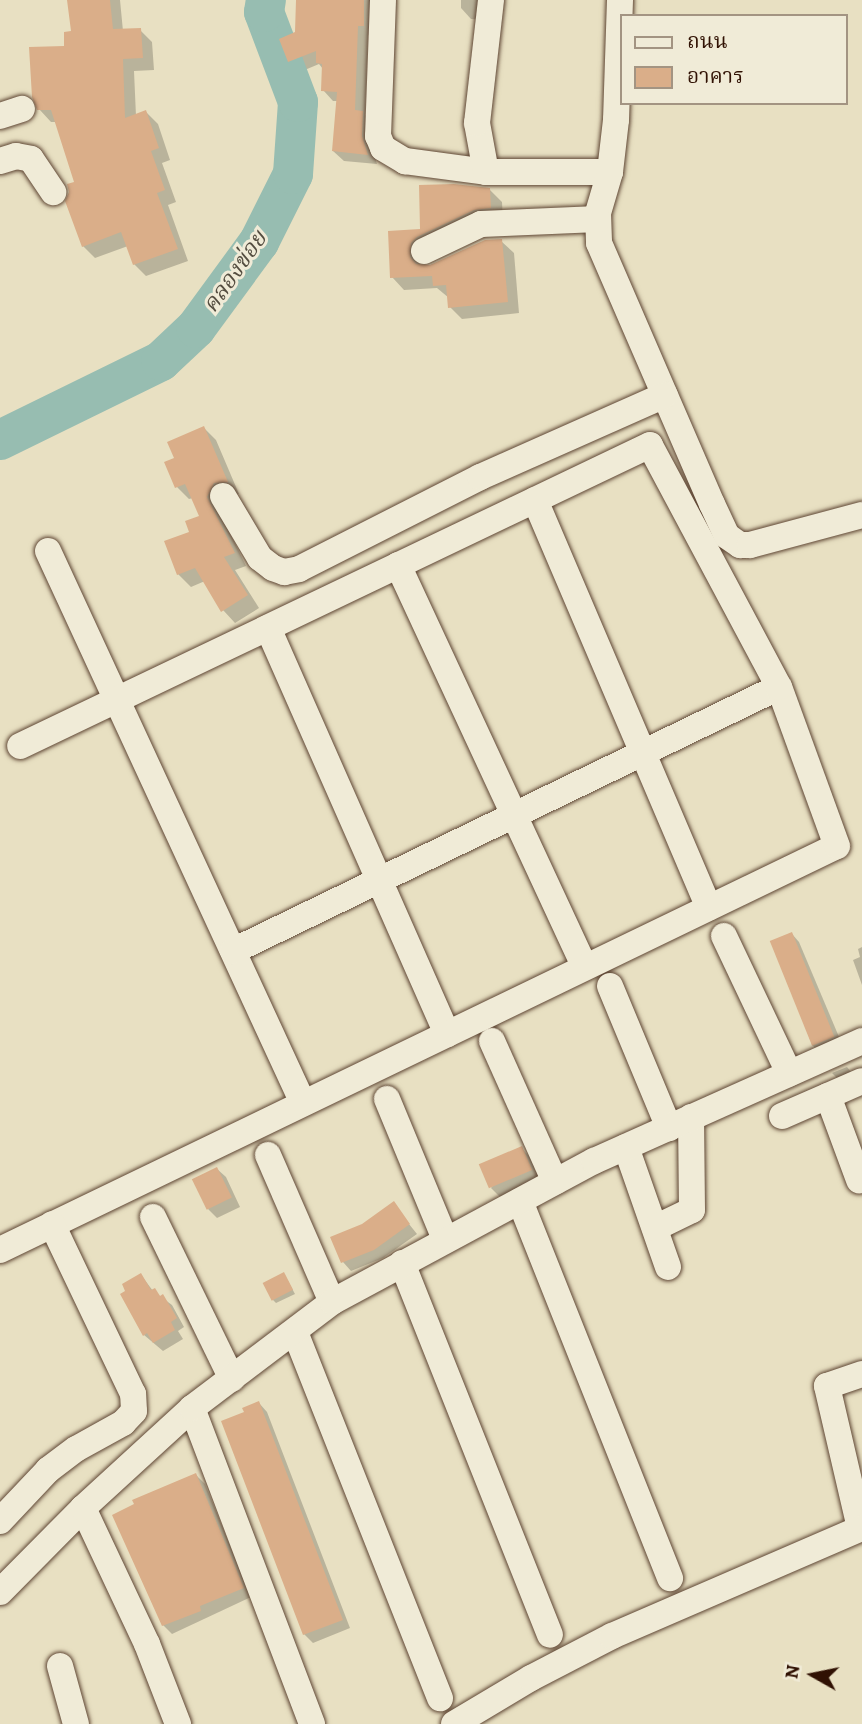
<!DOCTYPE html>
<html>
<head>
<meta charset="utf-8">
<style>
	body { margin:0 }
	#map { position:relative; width:862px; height:1724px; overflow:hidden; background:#e8e0c2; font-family:Alegreya,"Noto Serif Thai",serif }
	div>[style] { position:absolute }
	.shadow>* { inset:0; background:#0003 }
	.river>* { height:40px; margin:-20px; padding:0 20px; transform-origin:20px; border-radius:20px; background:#97bdb1 }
	.building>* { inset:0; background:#daae89; transform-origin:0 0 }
	.roads { filter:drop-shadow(0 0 2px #5e4533) drop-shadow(0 0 2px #5e4533) }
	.street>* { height:26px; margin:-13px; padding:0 13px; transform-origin:13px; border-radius:13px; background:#f0ebd7 }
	span { translate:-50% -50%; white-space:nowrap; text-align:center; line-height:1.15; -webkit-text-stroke:6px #f0ebd7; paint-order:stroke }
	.water-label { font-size:23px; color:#544d40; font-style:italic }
	.legend { position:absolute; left:620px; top:14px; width:228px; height:91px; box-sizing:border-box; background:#f0ebd7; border:2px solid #a39482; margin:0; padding:9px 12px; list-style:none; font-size:21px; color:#301103 }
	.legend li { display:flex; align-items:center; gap:14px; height:35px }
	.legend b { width:35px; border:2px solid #a39482 }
	.north { position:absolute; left:778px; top:1640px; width:70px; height:70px; -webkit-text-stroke:5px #f0ebd7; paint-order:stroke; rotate:279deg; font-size:19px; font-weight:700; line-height:28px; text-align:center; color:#301103 }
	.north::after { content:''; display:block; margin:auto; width:24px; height:32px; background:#301103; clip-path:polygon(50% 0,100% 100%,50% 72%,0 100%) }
</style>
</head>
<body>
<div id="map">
	<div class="shadow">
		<div style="clip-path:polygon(69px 0,120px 0,123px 31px,140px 30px,152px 42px,154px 70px,134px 71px,136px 116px,146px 112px,158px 124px,170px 160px,162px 163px,176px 202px,168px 205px,188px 261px,146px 276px,134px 264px,128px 246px,95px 258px,83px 246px,76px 183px,56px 122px,51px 122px,39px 109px,73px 33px)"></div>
		<div style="clip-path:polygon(298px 0,374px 0,373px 36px,368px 35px,365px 115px,373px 123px,372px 148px,377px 164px,344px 161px,333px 151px,338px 101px,333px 101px,323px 90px,323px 69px,319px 64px,300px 72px,289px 61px,297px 34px)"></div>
		<div style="clip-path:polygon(461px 0,491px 0,484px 20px,471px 19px,461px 8px)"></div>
		<div style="clip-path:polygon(489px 189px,502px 202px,503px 220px,430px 249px,420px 264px,422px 268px,501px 241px,514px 253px,519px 313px,462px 319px,450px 307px,449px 298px,437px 288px,404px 290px,392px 277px,390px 233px,422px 231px)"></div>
		<div style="clip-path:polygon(204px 428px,216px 440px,239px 494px,227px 495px,219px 510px,246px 566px,235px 570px,259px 608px,235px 623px,223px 610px,205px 581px,191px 587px,178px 574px,191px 533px,201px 517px,193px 498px,189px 499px,177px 487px,176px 459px)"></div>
		<div style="clip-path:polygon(792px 934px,799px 942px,842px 1044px,820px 1052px,812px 1045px)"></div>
		<div style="clip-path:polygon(862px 947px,862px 985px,853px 960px,860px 957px,858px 949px)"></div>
		<div style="clip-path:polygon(847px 1067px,851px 1072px,837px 1078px,832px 1073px)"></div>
		<div style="clip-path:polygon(521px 1148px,530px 1157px,540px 1178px,500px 1197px,491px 1188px)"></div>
		<div style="clip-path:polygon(217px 1169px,226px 1177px,240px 1207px,217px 1218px,208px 1209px)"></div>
		<div style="clip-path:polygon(393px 1204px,417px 1234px,383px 1258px,351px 1271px,343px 1262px,333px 1238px,363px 1226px)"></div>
		<div style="clip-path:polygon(284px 1274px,295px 1294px,276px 1303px,272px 1299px)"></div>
		<div style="clip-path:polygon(141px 1275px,153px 1291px,172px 1305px,184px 1327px,178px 1331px,183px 1339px,163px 1351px,144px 1335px)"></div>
		<div style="clip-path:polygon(259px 1403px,267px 1412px,350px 1628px,313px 1643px,304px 1634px,223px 1422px,246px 1413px)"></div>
		<div style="clip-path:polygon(196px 1475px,205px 1484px,251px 1597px,172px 1634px,163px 1625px)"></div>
	</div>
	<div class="river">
		<div style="left:0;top:440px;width:179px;rotate:-26.1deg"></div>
		<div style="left:161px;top:361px;width:48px;rotate:-43.3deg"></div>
		<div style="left:196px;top:328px;width:107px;rotate:-53.8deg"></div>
		<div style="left:259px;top:242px;width:76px;rotate:-63.4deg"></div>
		<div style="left:293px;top:174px;width:72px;rotate:-86deg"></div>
		<div style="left:298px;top:102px;width:96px;rotate:-110.7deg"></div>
		<div style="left:264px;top:12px;width:12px;rotate:-81deg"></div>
	</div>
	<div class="building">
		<div style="clip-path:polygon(67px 0,110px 0,113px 29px,141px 28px,143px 58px,123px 59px,125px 118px,146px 110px,159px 148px,151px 151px,165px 190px,157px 193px,178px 249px,133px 265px,121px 232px,82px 247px,65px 201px,69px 192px,67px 184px,74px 182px,51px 110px,37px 110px,32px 97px,29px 47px,64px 46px,64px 32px,71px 31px)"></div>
		<div style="clip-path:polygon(296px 0,364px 0,364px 26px,358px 26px,355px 110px,363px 111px,362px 136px,368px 155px,332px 151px,337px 92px,321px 91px,322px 64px,316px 63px,316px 51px,288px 62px,279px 39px,295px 32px)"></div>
		<div style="clip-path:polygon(454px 184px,490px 188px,491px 208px,474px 210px,417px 237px,411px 243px,410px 257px,416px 264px,430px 265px,485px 240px,502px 239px,508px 302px,448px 308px,446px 285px,433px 286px,432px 276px,390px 278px,388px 231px,420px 229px,419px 185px)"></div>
		<div style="clip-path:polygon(204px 426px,228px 482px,214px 483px,207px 497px,235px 553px,224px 557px,248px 595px,221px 612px,195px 568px,177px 575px,164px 541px,189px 532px,185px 521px,199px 516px,185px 484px,175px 488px,164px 462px,174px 458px,167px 442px)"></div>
		<div style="left:792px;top:932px;width:113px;height:24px;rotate:68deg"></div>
		<div style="left:522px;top:1146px;width:26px;height:47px;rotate:67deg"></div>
		<div style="left:217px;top:1167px;width:34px;height:28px;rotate:64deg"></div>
		<div style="clip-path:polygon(394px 1201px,410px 1224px,374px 1250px,341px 1263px,330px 1237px,362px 1224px)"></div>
		<div style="left:284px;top:1272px;width:20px;height:24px;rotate:63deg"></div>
		<div style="clip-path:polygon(141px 1273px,151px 1290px,155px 1288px,160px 1296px,163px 1294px,177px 1318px,171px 1322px,175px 1330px,153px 1343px,147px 1333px,143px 1336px,120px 1294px,125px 1291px,122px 1284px)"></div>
		<div style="clip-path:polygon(259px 1401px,343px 1620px,303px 1635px,221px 1421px,244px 1412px,242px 1408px)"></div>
		<div style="clip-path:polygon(196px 1473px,244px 1588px,200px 1606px,201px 1611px,162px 1626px,112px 1515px,134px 1504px,132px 1500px)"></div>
	</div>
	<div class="roads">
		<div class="street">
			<div style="left:383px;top:0;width:136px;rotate:92.1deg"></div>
			<div style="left:378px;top:136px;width:13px;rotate:67deg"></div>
			<div style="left:383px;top:148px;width:26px;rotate:31deg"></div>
			<div style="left:405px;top:161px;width:82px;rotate:7.7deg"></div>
			<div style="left:486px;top:172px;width:124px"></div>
			<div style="left:620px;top:0;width:120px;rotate:91.9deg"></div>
			<div style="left:616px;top:120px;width:52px;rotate:96.6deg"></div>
			<div style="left:610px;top:172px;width:43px;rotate:106.3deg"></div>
			<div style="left:598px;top:213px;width:30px;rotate:88deg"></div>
			<div style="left:599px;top:243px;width:284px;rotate:66.6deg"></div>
			<div style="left:712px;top:504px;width:35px;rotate:65deg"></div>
			<div style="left:727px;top:536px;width:16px;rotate:35deg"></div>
			<div style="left:740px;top:545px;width:10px"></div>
			<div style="left:750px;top:545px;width:116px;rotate:-15deg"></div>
			<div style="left:0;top:116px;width:23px;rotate:-18deg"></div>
			<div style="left:0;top:161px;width:17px;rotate:-17deg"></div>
			<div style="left:16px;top:156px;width:15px;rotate:11deg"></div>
			<div style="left:31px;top:159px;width:40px;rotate:56deg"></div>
			<div style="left:486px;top:172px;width:50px;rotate:-100.4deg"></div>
			<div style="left:477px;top:123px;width:124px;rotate:-83.5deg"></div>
			<div style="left:424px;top:251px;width:63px;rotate:-25.3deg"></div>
			<div style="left:481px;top:224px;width:117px;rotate:-2.4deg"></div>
			<div style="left:223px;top:496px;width:72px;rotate:59.2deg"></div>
			<div style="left:260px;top:558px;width:16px;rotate:38deg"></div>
			<div style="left:273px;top:568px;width:12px;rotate:20deg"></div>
			<div style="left:284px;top:572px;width:15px;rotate:-11deg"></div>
			<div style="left:299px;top:569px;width:203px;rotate:-26.9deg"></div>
			<div style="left:480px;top:477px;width:202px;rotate:-23.9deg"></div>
			<div style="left:535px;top:500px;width:443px;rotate:66.9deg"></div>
			<div style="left:48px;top:551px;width:608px;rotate:65.21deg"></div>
			<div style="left:398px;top:565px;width:443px;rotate:65.1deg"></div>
			<div style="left:268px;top:628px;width:444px;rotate:66.2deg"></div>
			<div style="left:724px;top:936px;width:152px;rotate:64.6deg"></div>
			<div style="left:233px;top:951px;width:606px;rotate:-25.8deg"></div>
			<div style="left:610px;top:986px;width:154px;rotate:67.4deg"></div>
			<div style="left:492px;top:1041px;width:154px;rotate:65.9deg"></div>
			<div style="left:828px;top:1096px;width:90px;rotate:69.7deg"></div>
			<div style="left:387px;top:1099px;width:152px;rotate:67.5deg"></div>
			<div style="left:782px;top:1116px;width:87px;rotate:-23.6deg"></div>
			<div style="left:626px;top:1147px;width:127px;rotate:70.7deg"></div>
			<div style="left:268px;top:1155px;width:160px;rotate:66.5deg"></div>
			<div style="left:520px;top:1201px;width:406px;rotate:68.3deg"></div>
			<div style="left:153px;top:1217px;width:180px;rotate:64deg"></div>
			<div style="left:655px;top:1228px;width:41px;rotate:-25.9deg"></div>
			<div style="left:692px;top:1210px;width:93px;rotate:-90.6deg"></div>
			<div style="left:0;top:1250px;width:929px;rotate:-25.77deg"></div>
			<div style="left:837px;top:846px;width:169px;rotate:-110deg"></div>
			<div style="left:779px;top:687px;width:274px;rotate:-118.1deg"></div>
			<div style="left:650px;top:445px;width:698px;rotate:154.46deg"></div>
			<div style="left:402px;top:1263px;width:400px;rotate:68.3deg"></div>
			<div style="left:295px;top:1332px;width:394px;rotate:68.4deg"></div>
			<div style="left:192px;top:1408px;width:338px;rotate:69.2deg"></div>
			<div style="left:83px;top:1508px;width:150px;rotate:64.8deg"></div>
			<div style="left:147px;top:1644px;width:86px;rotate:68.8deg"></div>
			<div style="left:0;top:1521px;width:70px;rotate:-46.7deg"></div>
			<div style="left:48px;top:1470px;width:35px;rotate:-37deg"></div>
			<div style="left:76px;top:1449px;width:54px;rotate:-29deg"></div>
			<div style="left:123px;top:1423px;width:16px;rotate:-47deg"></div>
			<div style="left:134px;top:1411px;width:17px;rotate:-93deg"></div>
			<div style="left:133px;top:1394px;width:188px;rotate:-115.5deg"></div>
			<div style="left:860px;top:1528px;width:146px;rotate:-103.1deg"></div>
			<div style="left:827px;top:1386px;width:37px;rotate:-19deg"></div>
			<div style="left:0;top:1592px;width:118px;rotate:-45.3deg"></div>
			<div style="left:83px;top:1508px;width:148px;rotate:-42.5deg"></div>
			<div style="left:192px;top:1408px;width:176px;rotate:-37.1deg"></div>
			<div style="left:332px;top:1302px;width:298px;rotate:-28.3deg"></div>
			<div style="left:594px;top:1161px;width:294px;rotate:-24.1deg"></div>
			<div style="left:60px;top:1666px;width:60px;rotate:74.6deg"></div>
			<div style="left:454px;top:1724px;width:90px;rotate:-30.9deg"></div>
			<div style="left:531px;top:1678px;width:91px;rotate:-27.4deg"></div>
			<div style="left:612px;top:1636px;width:272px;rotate:-23.4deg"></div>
		</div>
	</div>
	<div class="water-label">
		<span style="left:235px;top:272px;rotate:-55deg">คลองข่อย</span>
	</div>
	<ul class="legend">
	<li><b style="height:9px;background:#f0ebd7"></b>ถนน</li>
	<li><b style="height:19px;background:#daae89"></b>อาคาร</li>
	</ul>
	<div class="north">N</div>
</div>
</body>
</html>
